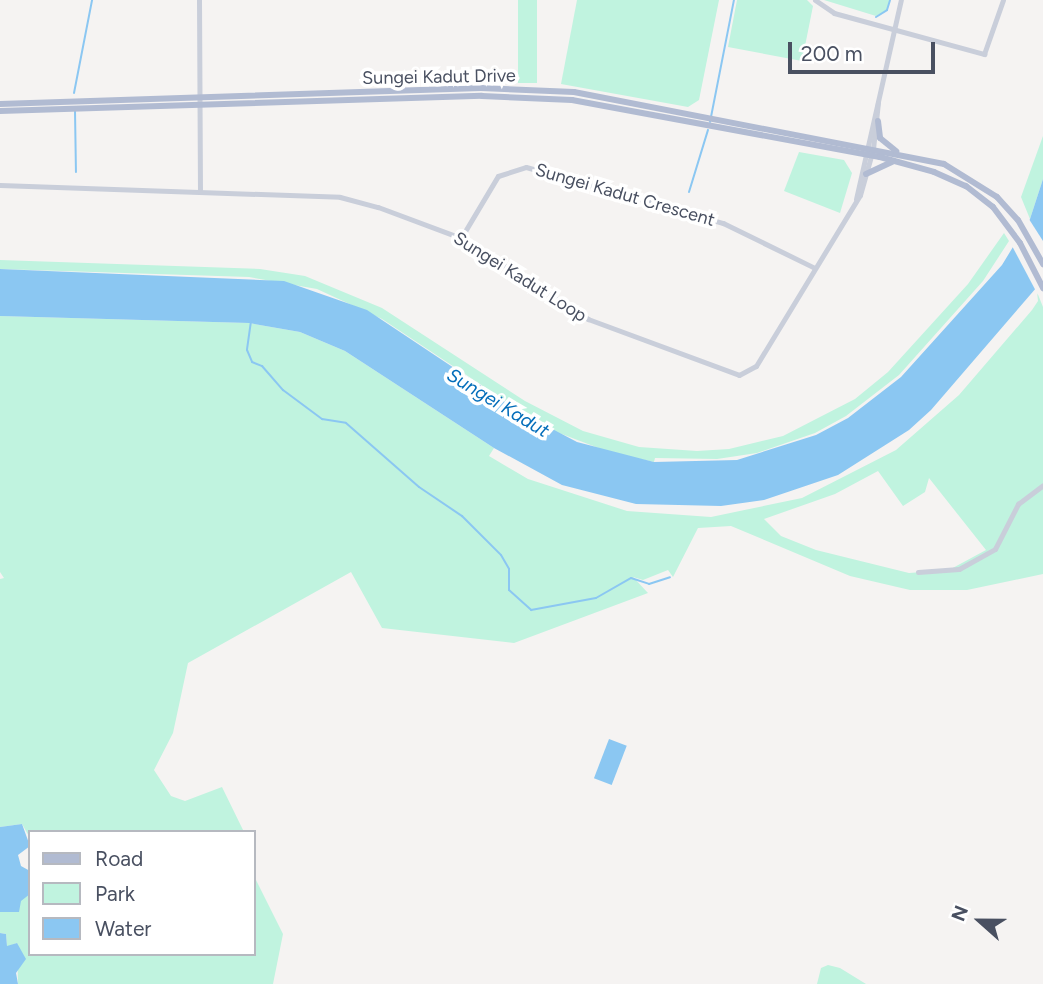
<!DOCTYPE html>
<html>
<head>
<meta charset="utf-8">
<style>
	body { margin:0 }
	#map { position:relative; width:1043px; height:984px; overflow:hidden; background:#f5f3f2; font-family:Figtree,sans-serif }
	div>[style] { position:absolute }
	.green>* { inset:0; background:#c0f3df; transform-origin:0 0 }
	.water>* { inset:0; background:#8bc7f2; transform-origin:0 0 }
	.pier>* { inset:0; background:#f5f3f2 }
	.stream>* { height:2px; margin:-1px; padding:0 1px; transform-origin:1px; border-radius:1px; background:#8bc7f2 }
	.minor>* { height:5px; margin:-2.5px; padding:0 2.5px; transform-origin:2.5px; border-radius:2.5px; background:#c9ceda }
	.major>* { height:6px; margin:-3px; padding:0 3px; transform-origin:3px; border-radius:3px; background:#b1bbd2 }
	span { translate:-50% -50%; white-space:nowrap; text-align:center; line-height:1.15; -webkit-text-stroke:7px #fff; paint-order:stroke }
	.street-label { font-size:18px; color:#495061 }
	.water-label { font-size:19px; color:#036dba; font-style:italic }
	.legend { position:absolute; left:28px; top:830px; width:228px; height:126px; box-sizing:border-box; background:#fff; border:2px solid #b6b9c0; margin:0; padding:9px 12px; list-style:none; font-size:21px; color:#495061 }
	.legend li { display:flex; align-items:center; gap:14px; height:35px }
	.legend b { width:35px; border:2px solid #b6b9c0 }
	.north { position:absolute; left:945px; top:886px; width:70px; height:70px; -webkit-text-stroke:5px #fff; paint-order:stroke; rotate:291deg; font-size:19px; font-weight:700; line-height:28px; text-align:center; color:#495061 }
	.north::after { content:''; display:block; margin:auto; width:24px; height:32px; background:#495061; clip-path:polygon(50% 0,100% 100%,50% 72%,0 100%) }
	.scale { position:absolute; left:788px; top:42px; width:147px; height:32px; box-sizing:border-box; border:4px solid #495061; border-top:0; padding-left:9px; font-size:21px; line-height:24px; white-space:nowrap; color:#495061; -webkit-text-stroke:5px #fff; paint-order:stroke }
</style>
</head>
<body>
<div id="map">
	<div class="green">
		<div style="left:518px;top:0;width:19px;height:83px"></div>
		<div style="clip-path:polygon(577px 0,719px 0,699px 100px,688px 107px,561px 84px)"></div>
		<div style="clip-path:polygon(737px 0,807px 0,813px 6px,802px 61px,728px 47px)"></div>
		<div style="clip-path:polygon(824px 0,890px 0,887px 10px,876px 16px)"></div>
		<div style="clip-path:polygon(1043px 136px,1043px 179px,1030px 219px,1021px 197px)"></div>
		<div style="clip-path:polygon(799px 152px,844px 160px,852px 173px,840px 213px,784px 191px)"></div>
		<div style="clip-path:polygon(1004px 233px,1009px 241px,983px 281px,899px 375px,846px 416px,815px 433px,757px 453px,717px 459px,655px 458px,654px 462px,609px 452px,546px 428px,382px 319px,317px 289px,249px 277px,0 269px,0 260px,260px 269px,305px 276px,382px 308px,525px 401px,583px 431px,639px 447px,697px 451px,729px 449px,783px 436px,855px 399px,888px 372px,968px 284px)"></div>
		<div style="clip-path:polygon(evenodd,1037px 292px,1043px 307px,1043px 574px,967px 590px,910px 590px,850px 576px,731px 526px,698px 528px,673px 577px,668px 570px,643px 580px,633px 577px,648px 593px,514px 643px,382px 628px,351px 572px,188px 663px,173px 733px,154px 770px,171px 796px,185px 801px,222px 787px,244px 832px,30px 832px,30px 838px,22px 824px,0 827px,0 579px,4px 578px,0 572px,0 316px,249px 323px,300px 332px,345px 351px,494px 448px,489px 456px,528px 479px,627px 511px,711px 517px,802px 498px,896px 450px,959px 395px,1032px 310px,1038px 301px,1037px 292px,878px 471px,903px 506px,925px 492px,929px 478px,986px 550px,949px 570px,909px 573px,816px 550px,781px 536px,764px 519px,835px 494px,878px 471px)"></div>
		<div style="clip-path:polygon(254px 876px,283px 934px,273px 984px,18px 984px,17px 943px,7px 947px,6px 934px,0 933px,0 912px,30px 894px,30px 954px,254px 954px)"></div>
		<div style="clip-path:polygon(828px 965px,840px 968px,866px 984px,817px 984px,821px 968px)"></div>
	</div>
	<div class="water">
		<div style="clip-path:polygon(1043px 179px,1043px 280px,931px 410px,909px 430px,838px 475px,764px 500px,721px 506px,636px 504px,562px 485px,494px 448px,345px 351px,300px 332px,249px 323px,0 316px,0 269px,284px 281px,367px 310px,520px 412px,577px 442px,654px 462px,737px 460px,816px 435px,848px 418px,901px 377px,1002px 265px,1030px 219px)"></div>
		<div style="left:609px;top:739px;width:19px;height:42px;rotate:21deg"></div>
		<div style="clip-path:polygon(22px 824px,30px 846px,18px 855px,21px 866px,30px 871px,30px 894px,21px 901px,19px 912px,0 912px,0 827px)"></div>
		<div style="clip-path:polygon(0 933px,6px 934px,7px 946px,17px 943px,26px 959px,16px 973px,18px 984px,0 984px)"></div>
	</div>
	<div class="pier">
		<div style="clip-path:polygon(1027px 216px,1043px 241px,1043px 288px,1038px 295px,1011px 244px)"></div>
	</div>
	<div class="stream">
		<div style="left:876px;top:17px;width:13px;rotate:-32deg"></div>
		<div style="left:887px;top:10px;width:10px;rotate:-73deg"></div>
		<div style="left:74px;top:93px;width:95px;rotate:-79deg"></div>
		<div style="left:75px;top:111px;width:61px;rotate:89.1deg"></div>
		<div style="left:710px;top:122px;width:124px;rotate:-78.9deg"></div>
		<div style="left:689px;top:192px;width:65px;rotate:-73deg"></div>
		<div style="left:251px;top:321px;width:29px;rotate:98deg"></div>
		<div style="left:247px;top:350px;width:13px;rotate:67deg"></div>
		<div style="left:252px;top:362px;width:11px;rotate:22deg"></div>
		<div style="left:262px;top:366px;width:32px;rotate:49deg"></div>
		<div style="left:283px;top:390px;width:49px;rotate:36.6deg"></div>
		<div style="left:322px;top:419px;width:24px;rotate:9deg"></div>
		<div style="left:346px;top:423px;width:97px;rotate:41.2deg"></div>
		<div style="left:419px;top:487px;width:52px;rotate:34deg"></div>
		<div style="left:462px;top:516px;width:55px;rotate:45deg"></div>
		<div style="left:501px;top:555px;width:16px;rotate:60deg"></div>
		<div style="left:509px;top:569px;width:21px;rotate:90deg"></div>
		<div style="left:509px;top:590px;width:30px;rotate:42deg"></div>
		<div style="left:531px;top:610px;width:66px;rotate:-10.5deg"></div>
		<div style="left:596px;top:598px;width:40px;rotate:-29.7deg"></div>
		<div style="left:631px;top:578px;width:19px;rotate:18deg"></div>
		<div style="left:649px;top:584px;width:22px;rotate:-18deg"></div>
	</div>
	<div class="minor">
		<div style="left:199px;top:0;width:190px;rotate:89.7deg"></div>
		<div style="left:815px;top:0;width:23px;rotate:34deg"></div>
		<div style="left:834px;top:13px;width:156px;rotate:15.3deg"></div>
		<div style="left:984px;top:54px;width:57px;rotate:-70.6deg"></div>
		<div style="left:0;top:185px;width:340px;rotate:2deg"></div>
		<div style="left:340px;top:197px;width:39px;rotate:15deg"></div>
		<div style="left:378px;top:207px;width:89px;rotate:20.5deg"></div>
		<div style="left:461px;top:238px;width:151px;rotate:32.5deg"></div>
		<div style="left:588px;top:319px;width:161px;rotate:20.3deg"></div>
		<div style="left:739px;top:375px;width:19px;rotate:-28deg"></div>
		<div style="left:756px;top:366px;width:200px;rotate:-58.7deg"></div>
		<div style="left:860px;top:195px;width:48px;rotate:-74.2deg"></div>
		<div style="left:873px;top:149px;width:47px;rotate:-83.9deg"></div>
		<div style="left:856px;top:199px;width:204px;rotate:-77.3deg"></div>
		<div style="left:461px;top:238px;width:72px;rotate:-59.2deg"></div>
		<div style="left:498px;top:176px;width:29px;rotate:-18deg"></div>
		<div style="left:526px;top:167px;width:205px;rotate:15.9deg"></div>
		<div style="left:723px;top:223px;width:102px;rotate:26.1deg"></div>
		<div style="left:918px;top:572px;width:41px;rotate:-4.2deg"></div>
		<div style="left:959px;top:569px;width:41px;rotate:-29.1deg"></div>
		<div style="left:995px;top:549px;width:51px;rotate:-62.9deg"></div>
		<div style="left:1018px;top:504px;width:31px;rotate:-37deg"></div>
	</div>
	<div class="major">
		<div style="left:0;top:104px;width:481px;rotate:-1.9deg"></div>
		<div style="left:481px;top:88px;width:93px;rotate:2.5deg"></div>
		<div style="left:574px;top:92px;width:377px;rotate:11deg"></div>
		<div style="left:944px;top:164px;width:62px;rotate:31.9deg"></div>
		<div style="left:997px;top:197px;width:31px;rotate:48deg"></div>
		<div style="left:1018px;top:220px;width:51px;rotate:60.4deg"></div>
		<div style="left:0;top:111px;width:482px;rotate:-1.8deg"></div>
		<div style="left:482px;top:96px;width:90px;rotate:2.5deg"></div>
		<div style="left:572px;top:100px;width:313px;rotate:10.5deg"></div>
		<div style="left:880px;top:157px;width:56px;rotate:15.5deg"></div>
		<div style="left:934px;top:172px;width:35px;rotate:24deg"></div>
		<div style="left:966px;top:186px;width:34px;rotate:38deg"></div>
		<div style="left:993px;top:207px;width:45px;rotate:53.1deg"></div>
		<div style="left:1020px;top:243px;width:51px;rotate:62.9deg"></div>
		<div style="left:878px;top:121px;width:17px;rotate:83deg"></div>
		<div style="left:880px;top:138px;width:21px;rotate:39deg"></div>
		<div style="left:866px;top:174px;width:29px;rotate:-25deg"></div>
	</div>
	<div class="street-label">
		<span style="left:439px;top:77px;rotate:-1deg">Sungei Kadut Drive</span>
		<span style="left:625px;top:195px;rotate:16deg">Sungei Kadut Crescent</span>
		<span style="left:520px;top:277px;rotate:32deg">Sungei Kadut Loop</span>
	</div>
	<div class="water-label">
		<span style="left:498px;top:403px;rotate:31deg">Sungei Kadut</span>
	</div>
	<ul class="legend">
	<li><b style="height:9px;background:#b1bbd2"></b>Road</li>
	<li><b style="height:19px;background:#c0f3df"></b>Park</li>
	<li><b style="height:19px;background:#8bc7f2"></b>Water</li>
	</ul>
	<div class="north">N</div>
	<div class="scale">200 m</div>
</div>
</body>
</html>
